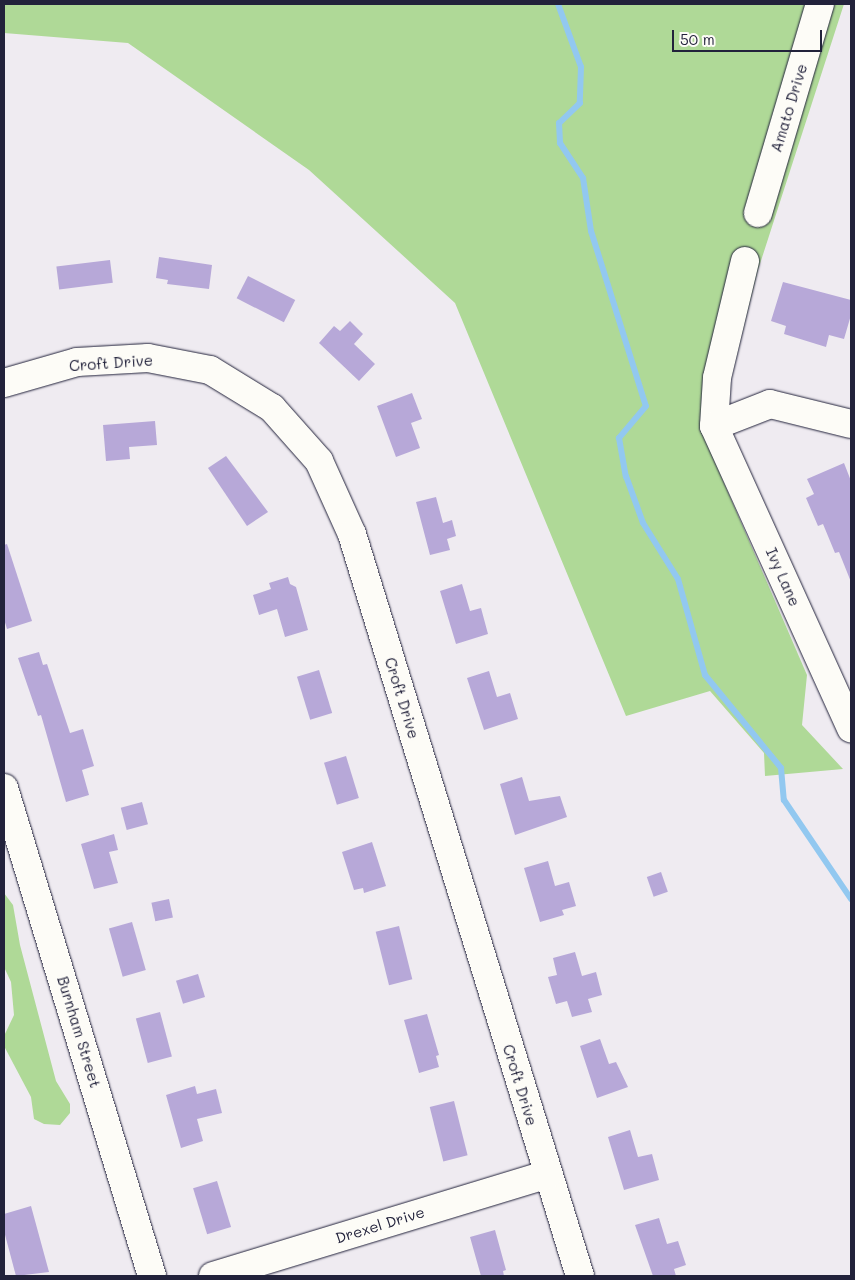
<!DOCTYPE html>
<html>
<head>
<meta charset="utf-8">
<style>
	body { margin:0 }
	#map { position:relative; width:855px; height:1280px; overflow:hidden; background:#efebf1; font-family:Mali,sans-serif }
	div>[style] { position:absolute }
	.green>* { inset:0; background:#afd997 }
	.stream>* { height:6px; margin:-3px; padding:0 3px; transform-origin:3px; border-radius:3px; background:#92c8f0 }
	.building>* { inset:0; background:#b7a8d8; transform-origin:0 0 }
	.roads { filter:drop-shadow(0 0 1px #22223b) drop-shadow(0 0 1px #22223b) }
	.minor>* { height:28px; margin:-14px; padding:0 14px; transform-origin:14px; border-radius:14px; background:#fdfcf7 }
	span { translate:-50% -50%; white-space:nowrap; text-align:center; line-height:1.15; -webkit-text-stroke:5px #fdfcf7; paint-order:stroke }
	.street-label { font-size:15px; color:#22223b }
	.frame { position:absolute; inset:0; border:5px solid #22223b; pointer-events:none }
	.scale { position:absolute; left:672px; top:30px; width:150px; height:22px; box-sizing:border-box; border:2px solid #22223b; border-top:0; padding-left:6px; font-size:15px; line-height:18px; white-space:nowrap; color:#22223b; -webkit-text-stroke:4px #fdfcf7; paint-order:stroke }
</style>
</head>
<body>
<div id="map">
	<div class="green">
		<div style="clip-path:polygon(4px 4px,844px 4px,758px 270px,712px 455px,807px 675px,802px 725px,843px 769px,765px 776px,764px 753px,710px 691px,626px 716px,455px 303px,309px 170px,128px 43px,4px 33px)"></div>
		<div style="clip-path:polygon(4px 893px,13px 905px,20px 945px,56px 1081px,70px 1104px,70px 1113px,60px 1125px,44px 1124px,34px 1119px,31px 1097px,4px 1046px,4px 1036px,14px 1015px,11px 982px,4px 967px)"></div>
	</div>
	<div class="stream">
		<div style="left:558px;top:4px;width:67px;rotate:69.9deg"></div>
		<div style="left:581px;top:67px;width:36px;rotate:92deg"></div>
		<div style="left:580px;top:103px;width:29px;rotate:136deg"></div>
		<div style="left:559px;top:123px;width:20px;rotate:87deg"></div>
		<div style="left:560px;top:143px;width:42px;rotate:56.7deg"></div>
		<div style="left:583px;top:178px;width:54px;rotate:81.4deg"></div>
		<div style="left:591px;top:231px;width:183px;rotate:72.6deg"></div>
		<div style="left:646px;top:406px;width:42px;rotate:130.2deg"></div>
		<div style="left:619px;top:438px;width:39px;rotate:80deg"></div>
		<div style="left:626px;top:476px;width:50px;rotate:70.1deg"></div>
		<div style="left:643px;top:523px;width:66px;rotate:58deg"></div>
		<div style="left:678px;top:579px;width:100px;rotate:74.3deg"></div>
		<div style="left:705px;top:675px;width:120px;rotate:50.7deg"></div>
		<div style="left:781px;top:768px;width:32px;rotate:85deg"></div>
		<div style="left:784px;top:800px;width:120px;rotate:55.9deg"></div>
	</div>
	<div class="building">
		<div style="clip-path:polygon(159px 257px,212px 265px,209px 289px,167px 284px,168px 280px,156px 278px)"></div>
		<div style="left:110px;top:260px;width:23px;height:54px;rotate:83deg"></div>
		<div style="left:248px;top:276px;width:53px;height:25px;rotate:27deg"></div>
		<div style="clip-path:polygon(783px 282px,851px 300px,851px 315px,844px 339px,829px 335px,826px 347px,784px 334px,786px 326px,771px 321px)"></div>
		<div style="clip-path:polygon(350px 321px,363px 334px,354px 344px,375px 364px,359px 381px,319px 343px,334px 326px,340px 331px)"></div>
		<div style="clip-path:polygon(412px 393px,422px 419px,411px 423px,420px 448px,396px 457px,377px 406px)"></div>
		<div style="clip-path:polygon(155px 421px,157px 445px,129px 447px,130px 459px,106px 461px,103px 425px)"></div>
		<div style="clip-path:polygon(226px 456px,268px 512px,247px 526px,208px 468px)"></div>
		<div style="clip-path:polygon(844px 463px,851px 481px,851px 582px,839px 552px,835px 553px,823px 524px,818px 526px,806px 498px,814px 494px,807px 479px)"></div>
		<div style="clip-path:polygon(436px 497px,443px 523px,452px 520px,456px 536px,447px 539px,450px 550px,430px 555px,416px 502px)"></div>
		<div style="clip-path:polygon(7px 544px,32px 621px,7px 629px,4px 619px,4px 545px)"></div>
		<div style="clip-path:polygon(288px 577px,290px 584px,296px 587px,308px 630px,285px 637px,277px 609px,259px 615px,253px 595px,271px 589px,269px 583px)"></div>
		<div style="clip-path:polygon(462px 584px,470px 611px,481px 608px,488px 634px,456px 644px,440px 591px)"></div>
		<div style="clip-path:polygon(39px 652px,43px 665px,47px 664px,70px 733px,83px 729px,94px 766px,82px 770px,89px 795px,66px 802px,41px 715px,38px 716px,18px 658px)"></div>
		<div style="left:319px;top:670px;width:45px;height:23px;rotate:73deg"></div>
		<div style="clip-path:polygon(489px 671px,497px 697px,510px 693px,518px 719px,484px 730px,467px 678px)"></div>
		<div style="left:346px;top:756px;width:44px;height:23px;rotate:73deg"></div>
		<div style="clip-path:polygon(522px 777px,529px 801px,560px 796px,567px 817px,515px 835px,500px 784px)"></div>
		<div style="left:142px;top:802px;width:23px;height:22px;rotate:75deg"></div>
		<div style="clip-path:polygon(114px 834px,118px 850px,109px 852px,118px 883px,94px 889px,81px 844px)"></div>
		<div style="clip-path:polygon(372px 842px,386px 886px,364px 893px,363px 888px,354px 890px,342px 852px)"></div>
		<div style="clip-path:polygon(548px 861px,555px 886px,569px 882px,576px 906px,562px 910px,564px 915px,540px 922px,524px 868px)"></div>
		<div style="left:661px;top:872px;width:21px;height:15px;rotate:71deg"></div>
		<div style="left:169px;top:899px;width:19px;height:18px;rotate:78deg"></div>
		<div style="left:132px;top:922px;width:50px;height:24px;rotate:74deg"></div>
		<div style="left:399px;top:926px;width:55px;height:24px;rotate:76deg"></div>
		<div style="clip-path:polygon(575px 952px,582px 976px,596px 972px,602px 995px,588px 999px,592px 1012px,572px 1017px,567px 1001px,556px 1004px,548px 977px,557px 975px,553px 958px)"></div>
		<div style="left:198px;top:974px;width:24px;height:23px;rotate:73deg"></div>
		<div style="left:160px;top:1012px;width:46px;height:25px;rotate:75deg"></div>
		<div style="clip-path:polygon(427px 1014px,439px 1055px,436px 1056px,439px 1067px,419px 1073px,404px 1020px)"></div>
		<div style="clip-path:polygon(600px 1039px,609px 1064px,616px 1062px,628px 1087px,597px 1098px,580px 1046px)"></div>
		<div style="clip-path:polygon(195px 1086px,197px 1094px,216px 1089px,222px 1113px,197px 1119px,203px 1141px,181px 1148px,166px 1095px)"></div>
		<div style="left:454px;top:1101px;width:56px;height:25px;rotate:76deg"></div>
		<div style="clip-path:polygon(630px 1130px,638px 1157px,652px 1154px,659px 1180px,624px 1190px,608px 1137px)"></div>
		<div style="left:217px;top:1181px;width:48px;height:25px;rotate:73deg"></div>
		<div style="clip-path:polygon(31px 1206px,49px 1272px,16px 1276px,4px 1231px,4px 1214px)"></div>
		<div style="clip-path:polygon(659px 1218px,667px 1244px,678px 1241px,686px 1265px,674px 1269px,676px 1276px,653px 1276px,635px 1225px)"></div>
		<div style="clip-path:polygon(495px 1230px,506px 1270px,503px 1271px,504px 1276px,481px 1276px,470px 1237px)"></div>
	</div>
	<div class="roads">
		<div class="minor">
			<div style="left:758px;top:213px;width:218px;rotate:-73.5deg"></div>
			<div style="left:745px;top:261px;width:120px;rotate:103.5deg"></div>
			<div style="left:717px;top:378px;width:48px;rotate:93.6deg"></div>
			<div style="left:714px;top:426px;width:332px;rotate:65.6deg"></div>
			<div style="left:4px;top:383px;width:76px;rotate:-16deg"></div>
			<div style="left:77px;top:362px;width:71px;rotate:-3.2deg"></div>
			<div style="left:148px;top:358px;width:63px;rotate:11deg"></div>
			<div style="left:210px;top:370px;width:73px;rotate:31.5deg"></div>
			<div style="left:272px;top:408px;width:71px;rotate:48.4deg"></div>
			<div style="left:319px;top:461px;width:80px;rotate:65.7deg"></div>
			<div style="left:352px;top:534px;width:776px;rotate:72.92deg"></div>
			<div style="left:714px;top:426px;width:60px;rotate:-21.4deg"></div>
			<div style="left:770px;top:404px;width:83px;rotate:13.9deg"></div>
			<div style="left:4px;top:788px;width:510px;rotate:73.13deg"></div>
			<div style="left:213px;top:1276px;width:350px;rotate:-16.9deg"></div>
		</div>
	</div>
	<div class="street-label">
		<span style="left:789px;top:108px;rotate:-73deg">Amato Drive</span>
		<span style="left:111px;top:363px;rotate:-4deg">Croft Drive</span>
		<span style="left:783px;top:577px;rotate:66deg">Ivy Lane</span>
		<span style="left:402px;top:698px;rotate:73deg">Croft Drive</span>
		<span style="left:79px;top:1032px;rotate:73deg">Burnham Street</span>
		<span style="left:520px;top:1085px;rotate:73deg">Croft Drive</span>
		<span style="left:380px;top:1225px;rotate:-17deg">Drexel Drive</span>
	</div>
	<div class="frame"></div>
	<div class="scale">50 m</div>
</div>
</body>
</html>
